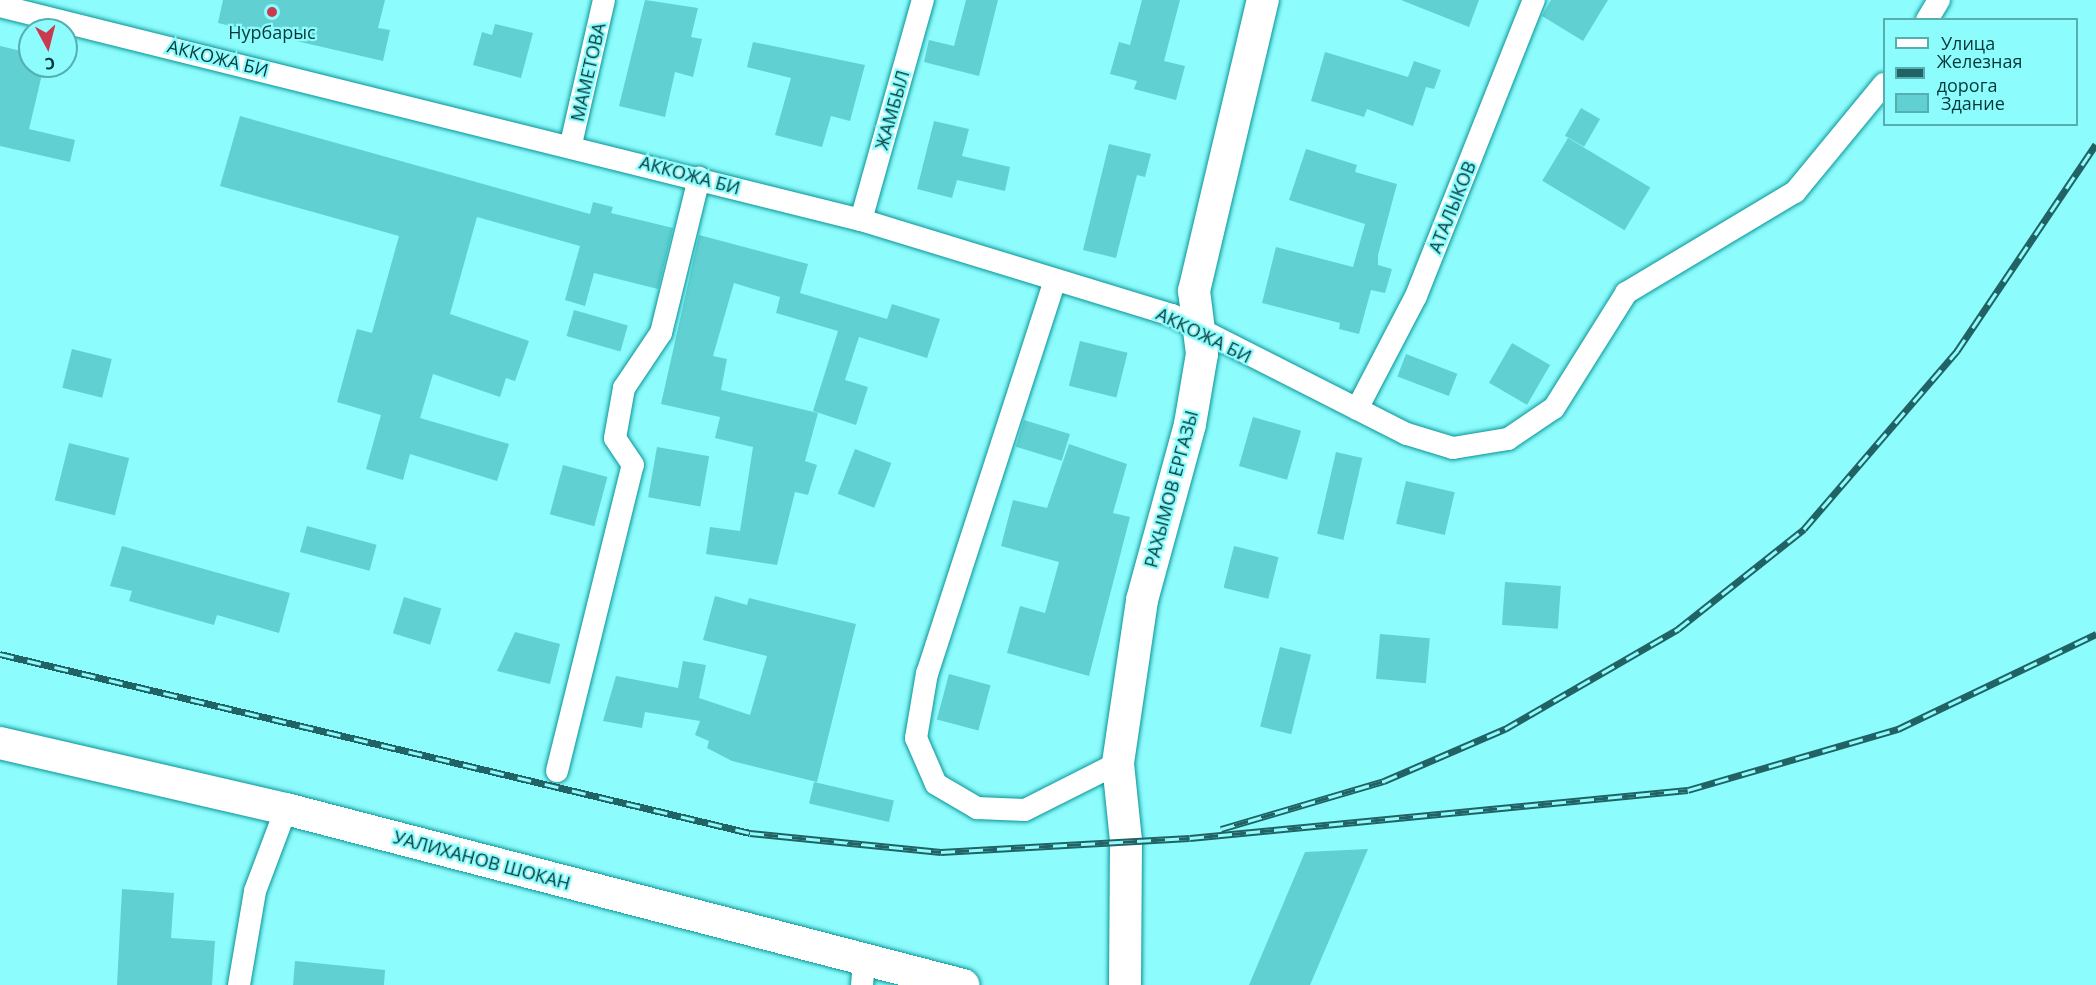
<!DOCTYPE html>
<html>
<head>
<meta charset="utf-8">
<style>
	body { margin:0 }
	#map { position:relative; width:2096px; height:985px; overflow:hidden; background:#8dfcfd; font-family:"Open Sans",sans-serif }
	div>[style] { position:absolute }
	.building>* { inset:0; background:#60d0d2; transform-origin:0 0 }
	.roads { filter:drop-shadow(0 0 2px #099497) drop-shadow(0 0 2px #099497) }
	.street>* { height:22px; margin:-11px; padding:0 11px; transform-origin:11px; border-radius:11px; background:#fff }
	.secondary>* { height:32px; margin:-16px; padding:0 16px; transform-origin:16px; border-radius:16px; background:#fff }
	.rail>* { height:7px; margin-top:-3.5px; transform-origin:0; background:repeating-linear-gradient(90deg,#8dfcfd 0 14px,#216364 0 28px); box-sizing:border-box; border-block:2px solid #216364 }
	.dots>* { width:16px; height:16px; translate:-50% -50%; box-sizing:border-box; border:3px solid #8dfcfd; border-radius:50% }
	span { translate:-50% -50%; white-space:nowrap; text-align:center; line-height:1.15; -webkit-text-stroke:4.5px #8dfcfd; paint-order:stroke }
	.poi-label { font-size:18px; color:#033839 }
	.street-label { font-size:18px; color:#033839 }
	.legend { position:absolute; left:1883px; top:18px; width:195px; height:108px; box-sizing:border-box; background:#8dfcfd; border:2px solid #56aeaf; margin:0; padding:8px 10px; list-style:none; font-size:18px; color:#033839 }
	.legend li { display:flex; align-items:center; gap:12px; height:30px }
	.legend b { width:30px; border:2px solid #56aeaf }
	.north { position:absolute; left:18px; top:18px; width:60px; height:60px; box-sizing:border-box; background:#8dfcfd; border:2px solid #56aeaf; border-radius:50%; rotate:173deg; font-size:16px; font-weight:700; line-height:24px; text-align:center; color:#033839 }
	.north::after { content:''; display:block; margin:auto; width:21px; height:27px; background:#ca3a4f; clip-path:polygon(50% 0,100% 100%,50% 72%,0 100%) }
</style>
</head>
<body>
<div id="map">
	<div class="building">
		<div style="clip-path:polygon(223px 0,385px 0,378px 28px,390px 30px,383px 61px,218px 23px)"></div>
		<div style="clip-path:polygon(645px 0,698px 8px,691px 37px,702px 39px,693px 77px,675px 72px,665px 117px,619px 106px)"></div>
		<div style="clip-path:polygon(966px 0,998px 0,979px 76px,924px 62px,929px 40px,954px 46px)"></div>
		<div style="clip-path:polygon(1142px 0,1180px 0,1164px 61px,1185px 66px,1176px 100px,1134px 89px,1137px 81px,1110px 74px,1119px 42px,1130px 45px)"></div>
		<div style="clip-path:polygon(1401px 0,1479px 0,1469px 27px)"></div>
		<div style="clip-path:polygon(1551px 0,1608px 0,1583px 41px,1542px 16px)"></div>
		<div style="clip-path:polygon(495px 24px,533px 33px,521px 78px,473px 65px,482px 32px,492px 35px)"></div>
		<div style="clip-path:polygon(753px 42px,865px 65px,850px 121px,831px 116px,822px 147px,775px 135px,791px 78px,747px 67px)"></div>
		<div style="clip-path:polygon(0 46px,30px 53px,30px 66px,44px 66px,29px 129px,75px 140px,70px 162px,0 146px)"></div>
		<div style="clip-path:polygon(1325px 52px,1408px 77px,1414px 61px,1441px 70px,1434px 89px,1426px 87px,1413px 126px,1367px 109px,1364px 117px,1311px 101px)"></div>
		<div style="left:1581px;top:108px;width:22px;height:32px;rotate:30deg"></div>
		<div style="clip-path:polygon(240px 116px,590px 214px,593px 202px,613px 207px,611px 213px,673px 228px,658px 289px,594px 273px,585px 306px,565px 300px,580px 246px,477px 217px,450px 314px,529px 341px,515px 381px,506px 378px,500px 397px,433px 374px,420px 418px,509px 444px,497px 481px,410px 454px,403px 480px,366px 469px,381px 415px,337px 402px,357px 329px,372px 333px,399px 236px,220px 186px)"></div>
		<div style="clip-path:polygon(934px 121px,969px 129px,962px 156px,1010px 167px,1005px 191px,957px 180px,952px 198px,917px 189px)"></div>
		<div style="left:1568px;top:138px;width:96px;height:50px;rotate:31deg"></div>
		<div style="clip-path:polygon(1109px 144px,1151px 154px,1145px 177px,1137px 175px,1116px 258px,1083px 250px)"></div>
		<div style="clip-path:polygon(1306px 149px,1357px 165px,1355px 172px,1397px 184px,1378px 255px,1378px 265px,1392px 269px,1385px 293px,1371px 290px,1359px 334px,1339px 329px,1340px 323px,1262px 303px,1276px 247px,1353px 267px,1365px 224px,1289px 200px)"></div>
		<div style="clip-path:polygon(699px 235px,808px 264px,800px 293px,887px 319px,892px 304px,940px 319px,927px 358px,859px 337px,845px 380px,868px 387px,856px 425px,813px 411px,838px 331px,776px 313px,780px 297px,734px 283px,713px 356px,727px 359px,721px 390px,818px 413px,805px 461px,817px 465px,808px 495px,795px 492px,777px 565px,706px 554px,710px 527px,740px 531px,753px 447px,715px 438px,720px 417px,661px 404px)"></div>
		<div style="left:574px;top:310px;width:56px;height:27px;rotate:16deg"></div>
		<div style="left:1080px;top:341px;width:49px;height:46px;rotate:14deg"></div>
		<div style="left:1512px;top:343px;width:44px;height:46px;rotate:30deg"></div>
		<div style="left:72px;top:349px;width:41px;height:40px;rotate:14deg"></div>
		<div style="left:1406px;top:354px;width:55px;height:24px;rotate:21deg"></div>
		<div style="left:1253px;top:417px;width:50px;height:51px;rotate:16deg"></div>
		<div style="left:1024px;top:420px;width:48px;height:28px;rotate:17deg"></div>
		<div style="left:69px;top:443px;width:62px;height:59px;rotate:14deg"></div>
		<div style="clip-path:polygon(1069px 444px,1127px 464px,1113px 513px,1130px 517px,1089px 676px,1007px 653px,1020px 606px,1045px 613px,1059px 562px,1001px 546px,1013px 500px,1047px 508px)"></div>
		<div style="left:657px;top:447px;width:53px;height:51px;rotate:10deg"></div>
		<div style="left:855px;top:449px;width:39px;height:48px;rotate:21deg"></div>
		<div style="left:1336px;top:452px;width:27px;height:84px;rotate:13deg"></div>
		<div style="left:563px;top:465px;width:46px;height:51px;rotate:15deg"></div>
		<div style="left:1406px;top:481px;width:50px;height:44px;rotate:13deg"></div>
		<div style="left:307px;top:526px;width:72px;height:27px;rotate:15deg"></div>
		<div style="clip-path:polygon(122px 546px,290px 593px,279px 633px,217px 615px,214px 625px,129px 601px,132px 591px,110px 586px)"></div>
		<div style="left:1234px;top:546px;width:46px;height:43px;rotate:14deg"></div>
		<div style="left:1505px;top:582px;width:56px;height:43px;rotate:4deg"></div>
		<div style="clip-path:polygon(715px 596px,747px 605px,749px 598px,856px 624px,817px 782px,732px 761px,707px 748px,709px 741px,695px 735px,700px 721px,645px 712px,642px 728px,603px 721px,616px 676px,678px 688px,683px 661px,706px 665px,699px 698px,750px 715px,767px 656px,703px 640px)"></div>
		<div style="left:404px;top:597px;width:39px;height:38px;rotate:17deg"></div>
		<div style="clip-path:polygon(515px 632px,560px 644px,550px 684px,497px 671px)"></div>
		<div style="left:1380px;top:634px;width:50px;height:45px;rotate:5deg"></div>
		<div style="left:1280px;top:647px;width:32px;height:82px;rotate:14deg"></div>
		<div style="left:949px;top:674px;width:43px;height:47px;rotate:15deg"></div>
		<div style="left:814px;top:782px;width:82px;height:22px;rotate:13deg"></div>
		<div style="clip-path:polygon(1368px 849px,1310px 985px,1249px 985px,1305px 852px)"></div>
		<div style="clip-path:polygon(122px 889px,174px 893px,171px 938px,215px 941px,212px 985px,117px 985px)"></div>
		<div style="clip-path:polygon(295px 961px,385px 970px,384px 985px,293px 985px)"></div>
	</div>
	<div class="roads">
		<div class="street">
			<div style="left:0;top:6px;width:887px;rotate:13.96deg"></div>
			<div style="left:861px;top:220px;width:325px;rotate:17deg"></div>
			<div style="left:1172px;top:315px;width:263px;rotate:26.9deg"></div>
			<div style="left:1407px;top:434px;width:48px;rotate:16.9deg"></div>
			<div style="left:1453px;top:448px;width:56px;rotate:-9.3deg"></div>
			<div style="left:1508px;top:439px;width:55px;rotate:-34deg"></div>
			<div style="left:1554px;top:408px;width:136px;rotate:-57.9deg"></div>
			<div style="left:1626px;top:293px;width:197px;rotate:-30.9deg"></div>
			<div style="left:1795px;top:192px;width:140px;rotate:-50.5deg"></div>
			<div style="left:1927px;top:20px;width:23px;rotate:-59deg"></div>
			<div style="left:571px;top:144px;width:148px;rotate:-77.1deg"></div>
			<div style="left:861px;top:220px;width:229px;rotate:-74.3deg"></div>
			<div style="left:1055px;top:280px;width:413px;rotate:108deg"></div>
			<div style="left:927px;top:673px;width:66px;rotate:99.6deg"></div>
			<div style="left:916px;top:738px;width:50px;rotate:66.5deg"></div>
			<div style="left:936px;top:784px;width:48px;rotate:30.3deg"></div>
			<div style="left:977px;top:808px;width:48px;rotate:2.4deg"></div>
			<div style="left:1025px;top:810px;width:104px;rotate:-26.8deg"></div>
			<div style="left:1357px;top:409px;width:127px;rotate:-62.4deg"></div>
			<div style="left:1416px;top:296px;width:319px;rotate:-68.3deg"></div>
			<div style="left:557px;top:771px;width:315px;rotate:-76.1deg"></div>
			<div style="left:633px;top:465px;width:32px;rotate:-124deg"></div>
			<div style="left:615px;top:438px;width:51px;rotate:-79.8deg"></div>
			<div style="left:624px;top:388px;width:66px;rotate:-56.1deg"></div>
			<div style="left:661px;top:333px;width:160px;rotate:-76.2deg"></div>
			<div style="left:239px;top:985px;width:95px;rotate:-80.3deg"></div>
			<div style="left:255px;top:891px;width:88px;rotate:-69.3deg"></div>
			<div style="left:862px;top:985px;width:24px;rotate:-85deg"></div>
		</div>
		<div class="secondary">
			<div style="left:0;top:743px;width:294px;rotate:13deg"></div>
			<div style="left:286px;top:809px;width:700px;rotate:14.57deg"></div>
			<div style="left:1125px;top:985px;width:144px;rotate:-89.6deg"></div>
			<div style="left:1126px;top:841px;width:78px;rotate:-95.9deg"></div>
			<div style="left:1118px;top:763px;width:165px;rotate:-81.6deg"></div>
			<div style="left:1142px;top:600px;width:182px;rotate:-74.7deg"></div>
			<div style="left:1190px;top:424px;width:71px;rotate:-80.3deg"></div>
			<div style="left:1202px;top:354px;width:64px;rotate:-97.2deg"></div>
			<div style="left:1194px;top:291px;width:299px;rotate:-76.7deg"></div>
		</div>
	</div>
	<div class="rail">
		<div style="left:0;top:654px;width:771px;rotate:13.42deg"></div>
		<div style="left:750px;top:833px;width:192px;rotate:5.7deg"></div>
		<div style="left:941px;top:852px;width:249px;rotate:-3.2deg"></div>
		<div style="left:1190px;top:838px;width:500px;rotate:-5.51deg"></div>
		<div style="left:1688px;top:790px;width:219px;rotate:-16.2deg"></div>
		<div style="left:1898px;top:729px;width:220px;rotate:-25.6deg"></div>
		<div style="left:1221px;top:829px;width:170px;rotate:-16.4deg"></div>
		<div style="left:1384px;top:781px;width:132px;rotate:-23.3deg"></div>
		<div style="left:1505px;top:729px;width:200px;rotate:-30deg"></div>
		<div style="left:1678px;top:629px;width:161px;rotate:-38.4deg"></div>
		<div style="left:1804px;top:529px;width:235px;rotate:-49.3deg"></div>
		<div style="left:1957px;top:351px;width:249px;rotate:-56.1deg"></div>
	</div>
	<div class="dots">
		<div style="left:272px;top:12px;background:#ca3a4f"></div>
	</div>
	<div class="poi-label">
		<span style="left:272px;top:32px">Нурбарыс</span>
	</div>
	<div class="street-label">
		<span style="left:218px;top:58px;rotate:14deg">АККОЖА БИ</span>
		<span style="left:588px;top:72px;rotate:-77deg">МАМЕТОВА</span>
		<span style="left:892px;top:110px;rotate:-74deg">ЖАМБЫЛ</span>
		<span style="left:690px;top:175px;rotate:15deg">АККОЖА БИ</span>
		<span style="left:1452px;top:207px;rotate:-68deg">АТАЛЫКОВ</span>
		<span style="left:1204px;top:335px;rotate:26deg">АККОЖА БИ</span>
		<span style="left:1171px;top:489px;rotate:-75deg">РАХЫМОВ ЕРГАЗЫ</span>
		<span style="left:482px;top:860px;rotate:15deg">УАЛИХАНОВ ШОКАН</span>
	</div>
	<ul class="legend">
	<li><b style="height:8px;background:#fff"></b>Улица</li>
	<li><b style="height:8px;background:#216364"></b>Железная дорога</li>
	<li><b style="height:16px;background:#60d0d2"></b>Здание</li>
	</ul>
	<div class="north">С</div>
</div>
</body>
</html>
